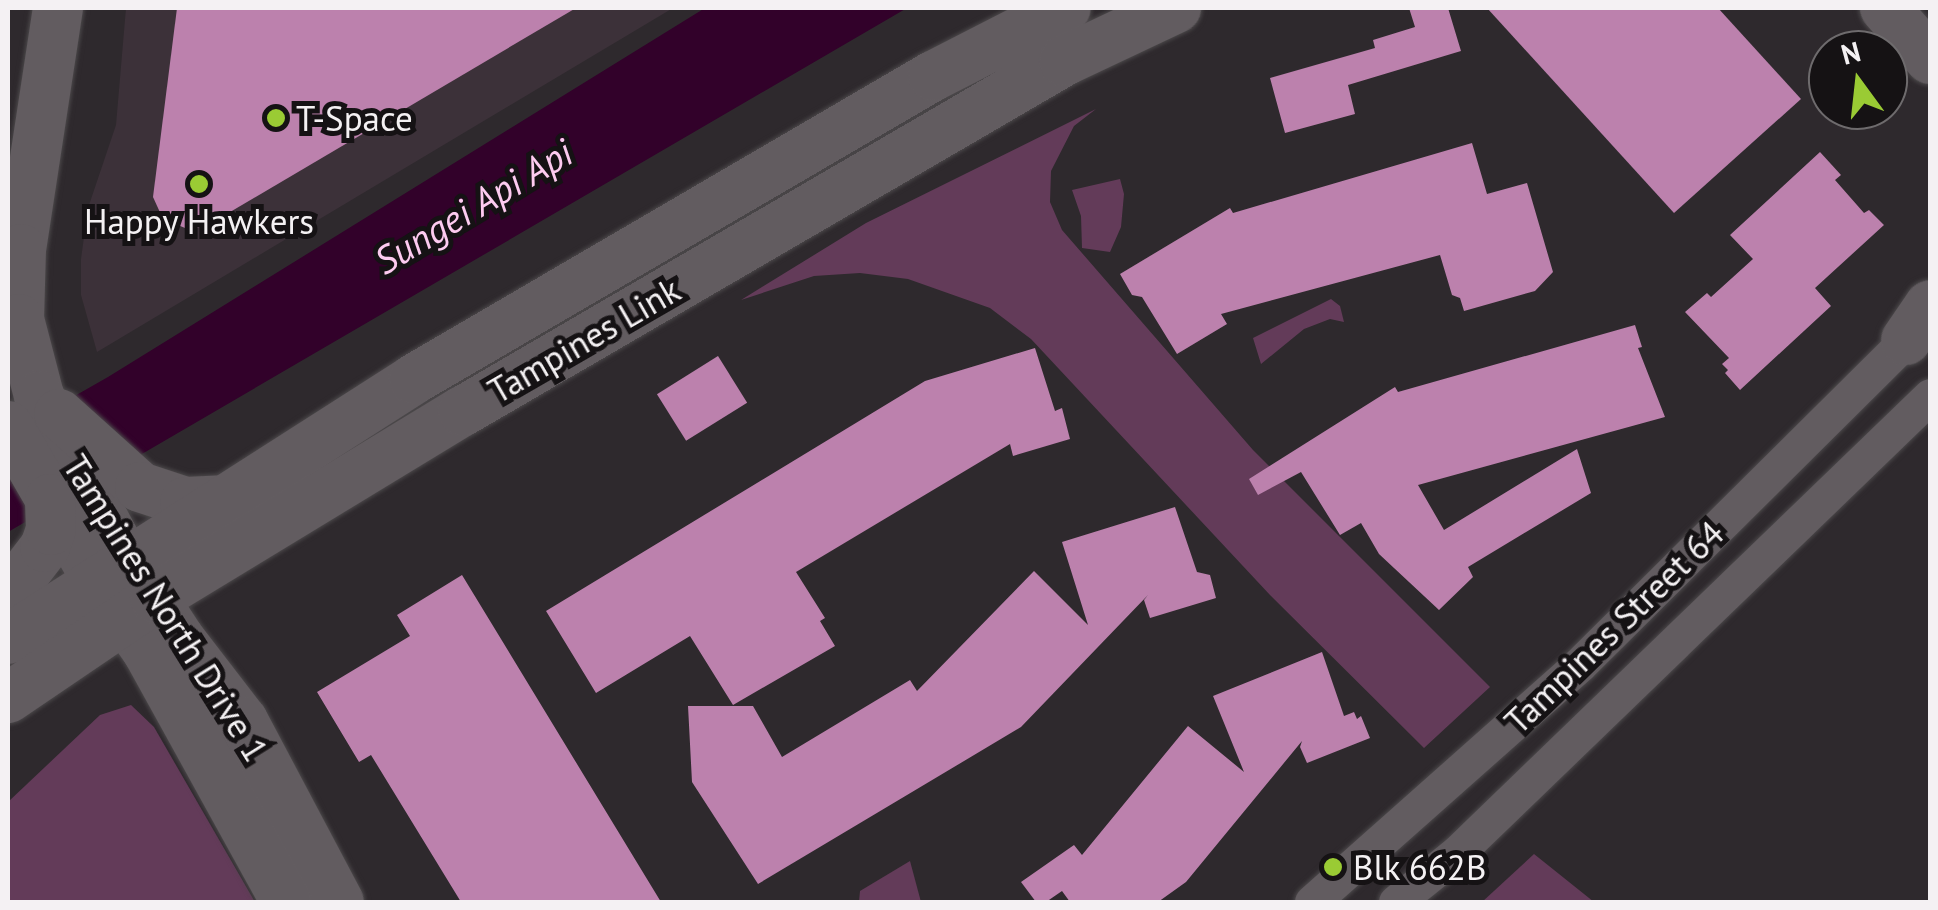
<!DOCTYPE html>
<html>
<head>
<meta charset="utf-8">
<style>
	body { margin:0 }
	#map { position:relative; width:1938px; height:910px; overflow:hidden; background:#2e292d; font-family:"PT Sans",sans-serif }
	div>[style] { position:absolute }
	.built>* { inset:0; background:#3c3139 }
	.green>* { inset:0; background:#633b59 }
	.water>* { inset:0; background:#32012a }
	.building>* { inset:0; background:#bc81ad; transform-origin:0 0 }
	.roads { filter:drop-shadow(0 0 2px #4b484a) drop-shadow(0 0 2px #4b484a) }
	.street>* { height:35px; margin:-17.5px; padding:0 17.5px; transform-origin:17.5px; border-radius:17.5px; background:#625c60 }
	.secondary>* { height:50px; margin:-25px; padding:0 25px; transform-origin:25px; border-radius:25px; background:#625c60 }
	.dots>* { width:28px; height:28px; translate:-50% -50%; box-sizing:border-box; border:5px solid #151214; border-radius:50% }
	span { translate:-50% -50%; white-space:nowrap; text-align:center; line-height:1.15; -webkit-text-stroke:10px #151214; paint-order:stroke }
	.poi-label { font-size:35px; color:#f4f1f3 }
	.left { translate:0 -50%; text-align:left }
	.street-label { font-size:35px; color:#f4f1f3 }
	.water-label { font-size:38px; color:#fdcbf0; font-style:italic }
	.frame { position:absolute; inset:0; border:10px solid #f4f1f3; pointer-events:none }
	.north { position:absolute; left:1808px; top:30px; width:100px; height:100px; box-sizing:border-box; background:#151214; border:2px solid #6e6b6d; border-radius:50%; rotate:345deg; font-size:28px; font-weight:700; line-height:40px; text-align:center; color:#f4f1f3 }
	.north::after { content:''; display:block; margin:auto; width:35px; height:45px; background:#9acb34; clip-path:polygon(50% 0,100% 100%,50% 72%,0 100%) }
</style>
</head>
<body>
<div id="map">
	<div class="built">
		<div style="clip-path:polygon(126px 8px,673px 8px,97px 352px,81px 295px,81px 259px,88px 208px,116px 125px)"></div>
	</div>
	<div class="green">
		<div style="clip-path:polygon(1096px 109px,1074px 126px,1051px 171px,1050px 202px,1062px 230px,1253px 450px,1490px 687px,1424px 748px,1270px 595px,1031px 339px,990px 308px,908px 279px,860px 273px,814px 276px,741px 300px,866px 223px)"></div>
		<div style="clip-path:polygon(1120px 179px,1124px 194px,1121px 227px,1110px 252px,1082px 248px,1081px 216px,1072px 190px)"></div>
		<div style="clip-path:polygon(1331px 299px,1340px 306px,1344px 322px,1330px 319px,1304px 329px,1261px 364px,1253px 338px)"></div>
		<div style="clip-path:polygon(131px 705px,154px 727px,255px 902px,8px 902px,8px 802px,100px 715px)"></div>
		<div style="clip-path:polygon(1534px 854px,1594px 902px,1482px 902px)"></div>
		<div style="clip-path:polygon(910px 861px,921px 902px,859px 902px,860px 891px)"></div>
	</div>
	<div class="water">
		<div style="clip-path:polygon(705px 8px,907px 8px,8px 532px,8px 434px,108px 377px)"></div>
	</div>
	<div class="building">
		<div style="clip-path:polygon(177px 8px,576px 8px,208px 225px,190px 230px,163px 219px,153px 197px)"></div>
		<div style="clip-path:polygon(1409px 8px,1448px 8px,1461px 51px,1348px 85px,1355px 114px,1285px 133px,1270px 78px,1375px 48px,1373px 40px,1415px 27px)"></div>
		<div style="clip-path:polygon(1487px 8px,1718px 8px,1801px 99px,1674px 213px)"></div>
		<div style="clip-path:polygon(1472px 143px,1487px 194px,1527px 183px,1553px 272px,1535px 291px,1464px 311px,1460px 298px,1452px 295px,1440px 255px,1221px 314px,1227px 324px,1177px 354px,1142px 297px,1132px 295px,1120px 274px,1230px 208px,1233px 213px)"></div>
		<div style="clip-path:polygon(1820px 152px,1841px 175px,1835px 180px,1864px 213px,1869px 210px,1884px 225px,1815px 288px,1831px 306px,1740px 390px,1725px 373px,1728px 370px,1722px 364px,1729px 358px,1685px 312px,1707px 293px,1711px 297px,1753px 259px,1730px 235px)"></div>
		<div style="clip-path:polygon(1635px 325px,1642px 347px,1638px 348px,1665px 417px,1418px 485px,1444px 530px,1577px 449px,1591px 493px,1468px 567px,1473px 577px,1439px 610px,1379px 554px,1361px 523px,1340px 535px,1301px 472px,1258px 495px,1249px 479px,1395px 387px,1398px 392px)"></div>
		<div style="clip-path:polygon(1035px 348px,1055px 411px,1062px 408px,1070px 439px,1013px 456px,1010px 444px,796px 572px,825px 618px,820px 621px,835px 646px,733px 705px,690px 636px,596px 693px,546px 611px,925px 381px)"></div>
		<div style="left:718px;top:356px;width:55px;height:72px;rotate:58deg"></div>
		<div style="clip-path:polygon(1175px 507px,1197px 572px,1210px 575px,1216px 598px,1150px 618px,1144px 600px,1148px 595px,1021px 727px,758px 884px,692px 782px,688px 706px,753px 706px,782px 757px,910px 680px,917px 691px,1034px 571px,1088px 625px,1062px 542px)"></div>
		<div style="clip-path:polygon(462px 575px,518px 667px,661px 902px,461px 902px,371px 755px,359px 762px,317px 692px,410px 636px,397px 615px)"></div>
		<div style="clip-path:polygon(1322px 652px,1344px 716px,1354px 712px,1357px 719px,1361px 716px,1370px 738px,1307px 763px,1300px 747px,1302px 741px,1186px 882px,1158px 902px,1070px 902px,1062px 891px,1046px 902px,1036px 902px,1021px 882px,1074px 845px,1082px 855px,1188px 726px,1244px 772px,1213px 696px)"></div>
	</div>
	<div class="roads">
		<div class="street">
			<div style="left:1312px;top:902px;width:358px;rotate:-41.6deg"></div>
			<div style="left:1580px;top:664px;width:460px;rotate:-44.8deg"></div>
			<div style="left:1396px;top:902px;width:80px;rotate:-38.9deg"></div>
			<div style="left:1458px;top:852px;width:656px;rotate:-44.01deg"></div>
		</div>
		<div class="secondary">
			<div style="left:58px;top:8px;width:244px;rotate:98.7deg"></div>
			<div style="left:21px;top:249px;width:70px;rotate:91.6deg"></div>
			<div style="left:19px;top:319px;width:80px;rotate:75.4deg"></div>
			<div style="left:39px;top:396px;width:159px;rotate:62.3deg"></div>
			<div style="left:113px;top:537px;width:121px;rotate:56.8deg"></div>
			<div style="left:179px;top:638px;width:105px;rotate:52.4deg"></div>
			<div style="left:243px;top:721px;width:205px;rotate:62.1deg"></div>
			<div style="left:1885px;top:8px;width:68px;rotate:48.6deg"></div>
			<div style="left:1906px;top:340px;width:42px;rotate:-55.6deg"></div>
			<div style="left:59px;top:414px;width:109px;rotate:42deg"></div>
			<div style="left:140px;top:487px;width:47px;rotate:18.4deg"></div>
			<div style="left:185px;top:502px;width:43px;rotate:-2.7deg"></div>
			<div style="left:8px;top:426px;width:179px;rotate:59.9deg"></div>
			<div style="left:98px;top:581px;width:87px;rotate:54.8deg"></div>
			<div style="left:148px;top:652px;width:286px;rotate:61.1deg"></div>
			<div style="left:8px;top:595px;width:61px;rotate:-52.4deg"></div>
			<div style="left:45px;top:547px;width:18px;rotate:-71deg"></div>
			<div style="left:51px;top:530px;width:31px;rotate:-92deg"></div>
			<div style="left:8px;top:639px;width:482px;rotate:-32.6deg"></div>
			<div style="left:414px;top:379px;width:601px;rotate:-30.28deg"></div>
			<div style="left:933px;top:76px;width:149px;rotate:-27.1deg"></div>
			<div style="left:8px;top:698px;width:178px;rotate:-34.2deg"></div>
			<div style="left:155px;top:598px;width:360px;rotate:-31.3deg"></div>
			<div style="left:463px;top:411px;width:695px;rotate:-30.21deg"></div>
			<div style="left:1064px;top:61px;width:124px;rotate:-25.3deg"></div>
		</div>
	</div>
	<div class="dots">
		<div style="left:276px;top:118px;background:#9acb34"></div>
		<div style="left:199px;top:184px;background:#9acb34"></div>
		<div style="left:1333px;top:867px;background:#9acb34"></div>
	</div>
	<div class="poi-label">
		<span class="left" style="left:296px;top:118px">T-Space</span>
		<span style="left:199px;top:221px">Happy Hawkers</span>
		<span class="left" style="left:1353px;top:867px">Blk 662B</span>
	</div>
	<div class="street-label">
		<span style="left:584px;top:340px;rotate:-30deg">Tampines Link</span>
		<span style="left:166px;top:608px;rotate:58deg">Tampines North Drive 1</span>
		<span style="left:1614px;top:627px;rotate:-44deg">Tampines Street 64</span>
	</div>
	<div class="water-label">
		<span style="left:473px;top:206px;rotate:-31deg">Sungei Api Api</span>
	</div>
	<div class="frame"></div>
	<div class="north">N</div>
</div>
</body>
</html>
